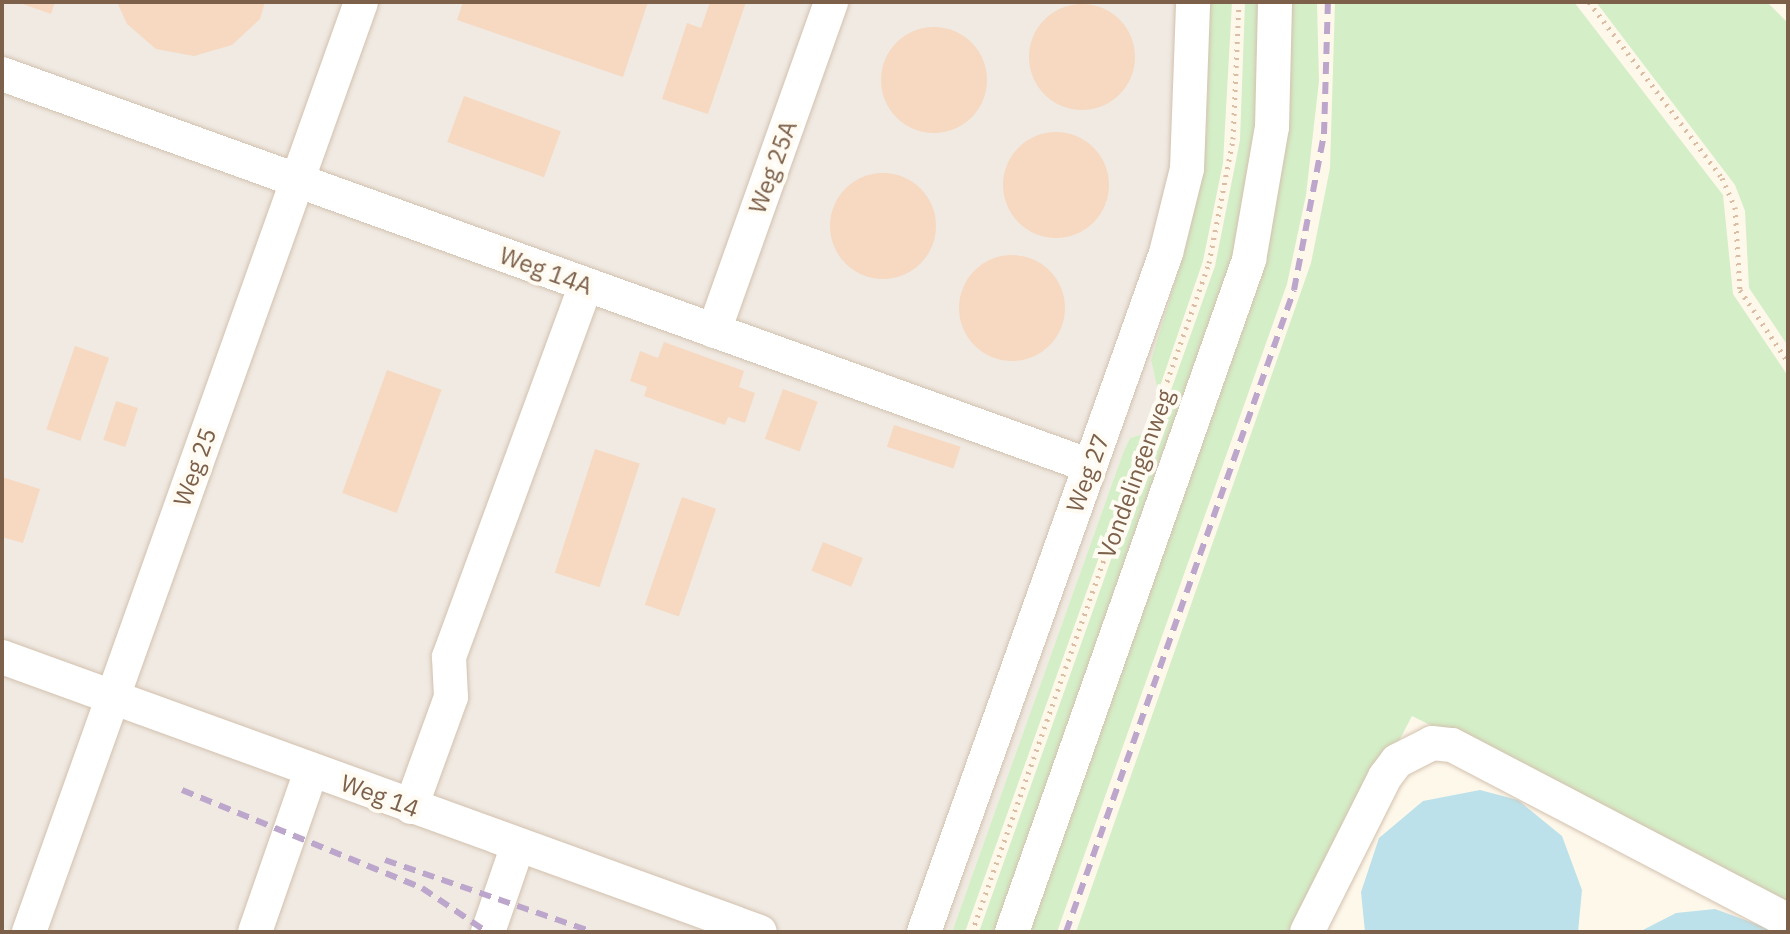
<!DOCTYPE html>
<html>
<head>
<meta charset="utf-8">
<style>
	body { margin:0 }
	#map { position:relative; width:1790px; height:934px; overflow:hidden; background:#fef8eb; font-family:"IBM Plex Sans",sans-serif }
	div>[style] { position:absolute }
	.industrial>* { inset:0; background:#f0eae3 }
	.green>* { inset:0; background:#d4eec7 }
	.water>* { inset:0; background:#bce1ea }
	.building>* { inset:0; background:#f6d9c0; transform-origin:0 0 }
	.round { border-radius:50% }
	.path>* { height:5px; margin-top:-2.5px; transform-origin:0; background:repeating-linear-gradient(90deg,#dcbca2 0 2px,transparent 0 8px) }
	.roads { filter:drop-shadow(0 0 2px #d3c1ae) drop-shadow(0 0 2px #d3c1ae) }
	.minor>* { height:34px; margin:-17px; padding:0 17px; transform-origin:17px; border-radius:17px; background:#fff }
	.rail>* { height:6px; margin-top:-3px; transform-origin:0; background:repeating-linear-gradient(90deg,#bca6cb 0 12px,transparent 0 20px) }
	span { translate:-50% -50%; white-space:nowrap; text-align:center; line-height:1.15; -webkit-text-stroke:8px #fffbf3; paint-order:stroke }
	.street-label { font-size:24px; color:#7c604a }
	.frame { position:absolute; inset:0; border:4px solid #7c604a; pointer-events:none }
</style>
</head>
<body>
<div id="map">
	<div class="industrial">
		<div style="clip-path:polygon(2px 2px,1210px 2px,1206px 141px,1187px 243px,1151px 360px,1158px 392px,1143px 434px,1130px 438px,1123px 453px,952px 932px,2px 932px)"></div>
	</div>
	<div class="green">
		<div style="clip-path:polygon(1210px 2px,1232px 2px,1223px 163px,1203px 261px,1158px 392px,1151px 360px,1187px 243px,1206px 141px)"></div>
		<div style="clip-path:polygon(1245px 2px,1260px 2px,1260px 92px,1249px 191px,1225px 288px,995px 932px,979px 932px,1215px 266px,1240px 140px)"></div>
		<div style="clip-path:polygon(1291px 2px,1317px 2px,1319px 81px,1306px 195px,1287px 284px,1057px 932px,1029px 932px,1261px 278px,1289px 129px)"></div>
		<div style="clip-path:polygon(1335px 2px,1574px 2px,1723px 195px,1733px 294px,1788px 376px,1788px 903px,1412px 716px,1299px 932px,1076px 932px,1311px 263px,1330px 168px)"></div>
		<div style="clip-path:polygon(1596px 2px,1767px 2px,1788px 23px,1788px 346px,1749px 288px,1745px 211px,1735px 185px)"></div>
		<div style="clip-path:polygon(1143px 434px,965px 932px,952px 932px,1123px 453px,1130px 438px)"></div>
	</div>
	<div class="water">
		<div style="clip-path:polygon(1480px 790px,1518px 800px,1562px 836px,1582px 890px,1578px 932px,1365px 932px,1361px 892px,1379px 838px,1423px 801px)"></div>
		<div style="clip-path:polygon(1715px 909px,1778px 932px,1639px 932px,1676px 913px)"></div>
	</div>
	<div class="building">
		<div style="clip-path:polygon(17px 2px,55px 2px,51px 14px)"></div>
		<div style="clip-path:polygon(117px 2px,265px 2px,260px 19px,232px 45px,194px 56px,156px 49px,127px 24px)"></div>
		<div style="clip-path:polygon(463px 2px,648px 2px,623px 77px,457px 20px)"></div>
		<div style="clip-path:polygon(710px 2px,746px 2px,708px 114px,662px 99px,687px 23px,701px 28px)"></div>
		<div class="round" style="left:1029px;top:4px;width:106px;height:106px"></div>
		<div class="round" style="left:881px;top:27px;width:106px;height:106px"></div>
		<div style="left:464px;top:96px;width:103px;height:49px;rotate:20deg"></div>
		<div class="round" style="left:1003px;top:132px;width:106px;height:106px"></div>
		<div class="round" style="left:830px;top:173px;width:106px;height:106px"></div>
		<div class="round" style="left:959px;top:255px;width:106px;height:106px"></div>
		<div style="clip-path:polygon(664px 342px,744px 371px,739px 387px,755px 393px,745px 423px,728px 417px,725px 425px,644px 396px,647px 387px,630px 381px,640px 351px,658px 358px)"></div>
		<div style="left:75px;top:346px;width:36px;height:88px;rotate:19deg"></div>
		<div style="left:387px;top:370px;width:58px;height:131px;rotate:20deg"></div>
		<div style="left:783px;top:389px;width:37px;height:53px;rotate:20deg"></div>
		<div style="left:116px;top:401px;width:23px;height:41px;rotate:18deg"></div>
		<div style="left:894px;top:425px;width:70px;height:23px;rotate:18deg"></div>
		<div style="left:595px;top:449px;width:47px;height:130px;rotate:18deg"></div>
		<div style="clip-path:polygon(2px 477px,40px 489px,23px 543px,2px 537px)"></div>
		<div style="left:682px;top:497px;width:36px;height:114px;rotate:19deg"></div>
		<div style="left:823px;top:542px;width:43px;height:31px;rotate:22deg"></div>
	</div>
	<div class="path">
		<div style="left:1589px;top:2px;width:221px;rotate:52.9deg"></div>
		<div style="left:1722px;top:178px;width:32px;rotate:66deg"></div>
		<div style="left:1735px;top:207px;width:83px;rotate:86.6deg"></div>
		<div style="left:1740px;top:290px;width:87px;rotate:56.3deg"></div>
		<div style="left:972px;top:932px;width:710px;rotate:-70.49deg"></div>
		<div style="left:1209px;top:263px;width:126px;rotate:-79deg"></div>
		<div style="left:1233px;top:139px;width:137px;rotate:-87.5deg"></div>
	</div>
	<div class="roads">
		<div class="minor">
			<div style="left:2px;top:74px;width:1156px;rotate:19.81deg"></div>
			<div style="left:714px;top:331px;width:349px;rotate:-70.4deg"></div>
			<div style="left:2px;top:657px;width:806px;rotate:19.94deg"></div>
			<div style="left:411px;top:807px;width:117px;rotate:-70deg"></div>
			<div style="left:451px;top:697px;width:40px;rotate:-92.9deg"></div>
			<div style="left:449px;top:657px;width:396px;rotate:-69.8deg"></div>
			<div style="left:29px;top:932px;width:987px;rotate:-70.35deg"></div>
			<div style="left:255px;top:932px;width:170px;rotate:-70.8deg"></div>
			<div style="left:488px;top:932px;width:92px;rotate:-71deg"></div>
			<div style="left:924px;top:932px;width:721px;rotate:-70.38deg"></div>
			<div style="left:1166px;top:253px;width:87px;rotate:-76deg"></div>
			<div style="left:1187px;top:169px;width:167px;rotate:-87.9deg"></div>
			<div style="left:1012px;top:932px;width:713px;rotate:-70.57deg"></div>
			<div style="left:1249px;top:260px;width:135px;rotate:-80.2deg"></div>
			<div style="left:1272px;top:127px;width:125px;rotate:-88.6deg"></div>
			<div style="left:1307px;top:932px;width:174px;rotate:-63.3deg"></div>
			<div style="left:1385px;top:777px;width:20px;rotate:-53deg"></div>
			<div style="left:1397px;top:761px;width:39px;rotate:-27deg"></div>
			<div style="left:1432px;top:743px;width:20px;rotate:6deg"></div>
			<div style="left:1452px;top:745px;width:379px;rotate:27.6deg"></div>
		</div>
	</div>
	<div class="rail">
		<div style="left:182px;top:790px;width:259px;rotate:22.2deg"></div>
		<div style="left:422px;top:888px;width:78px;rotate:34.1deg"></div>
		<div style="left:385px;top:860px;width:220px;rotate:19.1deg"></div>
		<div style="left:1066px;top:932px;width:681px;rotate:-70.45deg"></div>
		<div style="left:1294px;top:290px;width:159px;rotate:-79.1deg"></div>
		<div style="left:1324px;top:134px;width:132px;rotate:-88.3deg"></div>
	</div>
	<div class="street-label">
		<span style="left:773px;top:167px;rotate:-70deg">Weg 25A</span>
		<span style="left:546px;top:271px;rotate:20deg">Weg 14A</span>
		<span style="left:195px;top:467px;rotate:-70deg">Weg 25</span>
		<span style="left:1088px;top:473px;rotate:-70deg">Weg 27</span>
		<span style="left:1136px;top:474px;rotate:-70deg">Vondelingenweg</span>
		<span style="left:380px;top:796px;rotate:20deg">Weg 14</span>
	</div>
	<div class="frame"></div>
</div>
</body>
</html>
